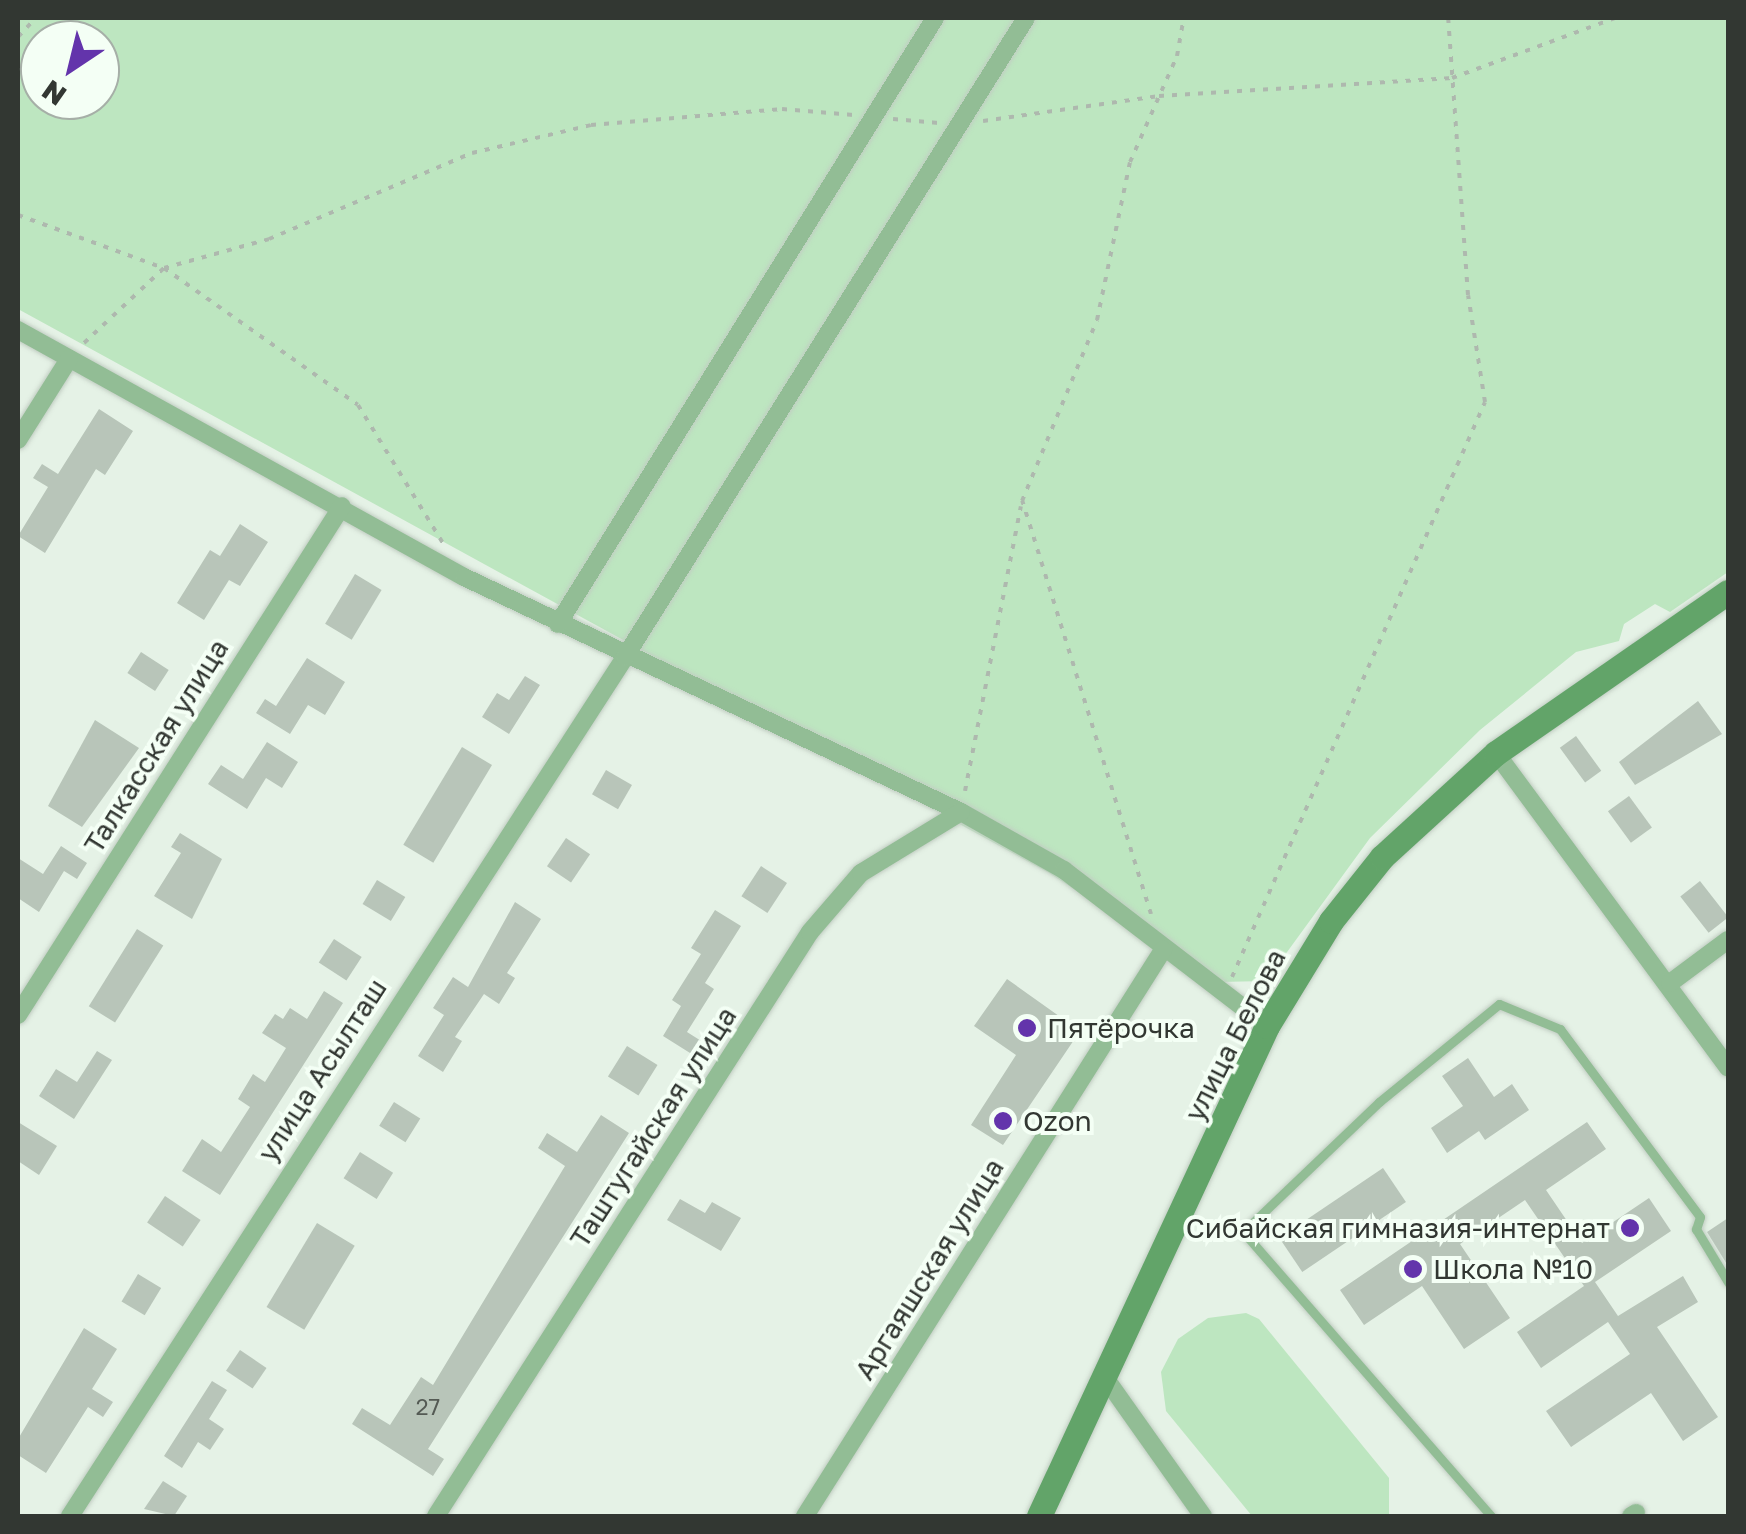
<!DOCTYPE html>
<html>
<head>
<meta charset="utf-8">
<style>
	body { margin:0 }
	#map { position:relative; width:1746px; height:1534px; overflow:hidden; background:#e5f2e6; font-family:"Golos Text",sans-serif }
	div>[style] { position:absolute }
	.green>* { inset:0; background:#bde6c0 }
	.building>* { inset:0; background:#b8c5b9; transform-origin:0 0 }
	.path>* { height:4px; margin-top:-2px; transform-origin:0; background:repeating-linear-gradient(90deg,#aeb8ae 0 5px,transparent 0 13px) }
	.roads { filter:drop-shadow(0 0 2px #c1cdc2) drop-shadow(0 0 2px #c1cdc2) }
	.service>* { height:9px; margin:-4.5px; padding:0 4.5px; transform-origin:4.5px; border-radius:4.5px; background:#92bd95 }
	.minor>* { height:18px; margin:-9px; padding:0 9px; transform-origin:9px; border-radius:9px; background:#92bd95 }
	.secondary>* { height:25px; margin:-12.5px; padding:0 12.5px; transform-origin:12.5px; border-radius:12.5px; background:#62a469 }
	.dots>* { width:28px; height:28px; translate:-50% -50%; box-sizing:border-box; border:5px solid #f4fff5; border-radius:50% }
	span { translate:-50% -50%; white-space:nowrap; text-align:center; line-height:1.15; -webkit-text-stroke:8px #f4fff5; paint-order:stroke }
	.number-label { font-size:22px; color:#545a54 }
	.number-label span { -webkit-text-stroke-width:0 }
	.street-label { font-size:28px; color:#323732 }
	.poi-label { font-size:28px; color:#323732 }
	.left { translate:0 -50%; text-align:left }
	.right { translate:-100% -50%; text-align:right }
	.frame { position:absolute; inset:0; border:20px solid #323732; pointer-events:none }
	.north { position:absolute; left:20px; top:20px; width:100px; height:100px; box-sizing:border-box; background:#f4fff5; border:2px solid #a6afa7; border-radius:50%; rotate:215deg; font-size:28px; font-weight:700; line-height:40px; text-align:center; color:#323732 }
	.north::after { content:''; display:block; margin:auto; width:35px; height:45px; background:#6334ab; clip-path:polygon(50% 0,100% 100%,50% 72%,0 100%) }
</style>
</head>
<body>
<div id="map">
	<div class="green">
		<div style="clip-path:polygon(evenodd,18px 18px,1728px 18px,1728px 572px,1670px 612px,1655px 604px,1624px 624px,1619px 641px,1576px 652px,1480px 730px,1370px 838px,1266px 981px,1219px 982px,1049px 873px,18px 309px,18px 18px,40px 40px,100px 40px,100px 100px,40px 100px,40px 40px)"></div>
		<div style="clip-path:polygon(1246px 1313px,1259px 1319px,1389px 1478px,1389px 1516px,1252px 1516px,1166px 1411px,1161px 1372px,1178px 1339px,1208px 1318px)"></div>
	</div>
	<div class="building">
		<div style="clip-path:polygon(99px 409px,133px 431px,105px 475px,96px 469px,45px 553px,18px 536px,48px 487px,33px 478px,42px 464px,58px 474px)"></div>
		<div style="clip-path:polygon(240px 524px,268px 542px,240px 586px,229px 580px,204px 620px,177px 603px,210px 550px,220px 556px)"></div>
		<div style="left:355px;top:574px;width:31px;height:58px;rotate:31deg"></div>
		<div style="left:141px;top:652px;width:33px;height:25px;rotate:33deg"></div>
		<div style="clip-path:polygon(307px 658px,345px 682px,325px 715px,308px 705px,290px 734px,256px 713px,265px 699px,276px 706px)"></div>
		<div style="clip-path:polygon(525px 676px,540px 685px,509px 734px,482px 717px,497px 693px,509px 700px)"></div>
		<div style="clip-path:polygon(1698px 701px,1722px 734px,1635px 785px,1619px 762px)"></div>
		<div style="clip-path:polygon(95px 720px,139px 748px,82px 827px,48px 806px)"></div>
		<div style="left:1576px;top:736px;width:43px;height:20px;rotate:54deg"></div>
		<div style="clip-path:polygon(267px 742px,298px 762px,282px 788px,266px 778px,247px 809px,208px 784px,221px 765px,243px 779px)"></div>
		<div style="left:462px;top:747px;width:35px;height:114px;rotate:31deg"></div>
		<div style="left:606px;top:770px;width:30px;height:28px;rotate:30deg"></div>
		<div style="left:1629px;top:796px;width:39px;height:26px;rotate:54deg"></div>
		<div style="clip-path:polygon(180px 833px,222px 859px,192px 919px,154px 896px,181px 853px,171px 847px)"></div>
		<div style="left:566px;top:838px;width:29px;height:34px;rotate:34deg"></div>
		<div style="clip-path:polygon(61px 846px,87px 863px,77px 879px,64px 871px,39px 912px,18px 898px,18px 858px,43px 874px)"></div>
		<div style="left:761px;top:866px;width:31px;height:36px;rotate:33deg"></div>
		<div style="left:377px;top:880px;width:33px;height:28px;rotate:31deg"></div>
		<div style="left:1700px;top:881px;width:46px;height:25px;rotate:52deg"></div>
		<div style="clip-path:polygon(515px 902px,541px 919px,507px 973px,515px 978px,499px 1004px,484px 994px,455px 1037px,462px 1041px,443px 1072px,418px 1056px,444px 1015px,433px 1008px,453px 977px,468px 987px)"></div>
		<div style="clip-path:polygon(715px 910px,741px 926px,705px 983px,714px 989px,687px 1032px,706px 1044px,698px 1058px,663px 1036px,681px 1006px,672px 1000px,701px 954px,691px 948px)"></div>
		<div style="left:137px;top:929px;width:31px;height:91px;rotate:32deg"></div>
		<div style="left:334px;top:939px;width:33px;height:28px;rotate:33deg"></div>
		<div style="clip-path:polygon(1007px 979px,1080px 1031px,1003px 1145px,971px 1125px,1016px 1055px,974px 1026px)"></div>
		<div style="clip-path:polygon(324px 991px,343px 1003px,220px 1195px,182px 1171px,202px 1139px,221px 1152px,250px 1107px,238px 1099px,253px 1074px,265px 1082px,286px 1048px,262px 1033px,275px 1014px,283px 1019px,290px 1008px,307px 1019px)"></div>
		<div style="left:627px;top:1046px;width:36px;height:36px;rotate:32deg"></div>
		<div style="clip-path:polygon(97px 1051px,112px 1060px,74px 1119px,39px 1096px,56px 1069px,77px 1082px)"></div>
		<div style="clip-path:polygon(1468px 1058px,1494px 1097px,1512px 1084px,1529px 1110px,1485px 1140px,1479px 1131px,1447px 1153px,1431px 1128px,1463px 1106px,1442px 1076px)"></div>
		<div style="left:394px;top:1102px;width:31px;height:28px;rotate:32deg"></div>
		<div style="clip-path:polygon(601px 1115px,629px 1133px,428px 1449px,444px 1459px,433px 1476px,352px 1424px,362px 1408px,390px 1425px,421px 1377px,433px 1385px,565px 1166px,538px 1148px,547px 1133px,577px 1152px)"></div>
		<div style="clip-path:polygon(18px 1122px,57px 1146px,39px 1175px,18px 1161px)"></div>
		<div style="clip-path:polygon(1587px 1122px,1606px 1149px,1546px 1190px,1582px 1243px,1649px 1198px,1671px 1231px,1595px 1282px,1618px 1316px,1683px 1276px,1698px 1302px,1657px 1327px,1718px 1417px,1683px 1441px,1651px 1393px,1571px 1447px,1546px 1411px,1630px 1354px,1608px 1322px,1541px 1368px,1517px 1332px,1584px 1286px,1525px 1200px,1460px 1244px,1510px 1318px,1464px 1349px,1422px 1286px,1364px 1325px,1340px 1290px)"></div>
		<div style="left:360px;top:1152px;width:39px;height:31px;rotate:32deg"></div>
		<div style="left:1383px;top:1168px;width:41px;height:125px;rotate:56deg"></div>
		<div style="left:165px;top:1196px;width:43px;height:32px;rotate:34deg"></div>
		<div style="clip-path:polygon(680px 1199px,705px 1213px,712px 1202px,741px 1218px,721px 1251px,667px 1220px)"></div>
		<div style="clip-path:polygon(1728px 1218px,1728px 1266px,1707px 1232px)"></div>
		<div style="left:317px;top:1223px;width:44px;height:98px;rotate:31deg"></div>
		<div style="left:138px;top:1274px;width:27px;height:32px;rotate:31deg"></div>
		<div style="clip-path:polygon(84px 1328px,117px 1349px,92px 1389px,113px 1402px,103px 1417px,88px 1407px,46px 1473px,18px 1455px,18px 1439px)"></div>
		<div style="left:240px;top:1350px;width:32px;height:25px;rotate:34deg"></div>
		<div style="clip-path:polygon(212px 1381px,227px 1390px,209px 1419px,224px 1429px,210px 1450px,198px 1442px,182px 1468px,164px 1456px)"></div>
		<div style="clip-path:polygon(163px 1481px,187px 1496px,174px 1516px,144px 1509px)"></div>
	</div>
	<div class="path">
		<div style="left:18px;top:37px;width:26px;rotate:-47deg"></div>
		<div style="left:893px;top:119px;width:46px;rotate:5deg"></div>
		<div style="left:983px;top:121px;width:178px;rotate:-8.1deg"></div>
		<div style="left:1159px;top:96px;width:294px;rotate:-3.5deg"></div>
		<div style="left:1452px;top:78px;width:174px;rotate:-20.2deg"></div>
		<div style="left:18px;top:215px;width:155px;rotate:20deg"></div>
		<div style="left:164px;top:268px;width:237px;rotate:35.2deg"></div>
		<div style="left:358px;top:405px;width:162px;rotate:58.4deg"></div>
		<div style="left:84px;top:343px;width:110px;rotate:-43.2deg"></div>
		<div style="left:164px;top:268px;width:109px;rotate:-15.4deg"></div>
		<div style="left:269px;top:239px;width:220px;rotate:-23deg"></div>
		<div style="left:472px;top:153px;width:122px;rotate:-13.2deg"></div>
		<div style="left:591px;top:125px;width:192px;rotate:-4.8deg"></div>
		<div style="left:782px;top:109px;width:72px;rotate:4.8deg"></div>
		<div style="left:965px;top:791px;width:290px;rotate:-78.9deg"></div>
		<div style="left:1151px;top:914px;width:433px;rotate:-107.3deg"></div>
		<div style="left:1022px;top:501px;width:196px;rotate:-67.5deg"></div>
		<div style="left:1097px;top:320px;width:161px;rotate:-78.2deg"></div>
		<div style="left:1130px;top:162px;width:116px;rotate:-66.1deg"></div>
		<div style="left:1177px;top:56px;width:39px;rotate:-80deg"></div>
		<div style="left:1232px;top:977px;width:628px;rotate:-66.25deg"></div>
		<div style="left:1485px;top:402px;width:108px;rotate:-99deg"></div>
		<div style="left:1468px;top:295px;width:278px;rotate:-94.1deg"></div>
	</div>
	<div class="roads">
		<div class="service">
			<div style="left:1491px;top:1516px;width:377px;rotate:-131.1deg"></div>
			<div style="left:1243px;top:1232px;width:188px;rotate:-43.7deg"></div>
			<div style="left:1379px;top:1102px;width:155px;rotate:-39.2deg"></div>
			<div style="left:1499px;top:1004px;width:66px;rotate:22.3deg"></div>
			<div style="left:1560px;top:1029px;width:234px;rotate:53.3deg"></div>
			<div style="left:1700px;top:1217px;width:13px;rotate:108deg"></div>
			<div style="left:1696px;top:1229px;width:62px;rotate:58.9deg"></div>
		</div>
		<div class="minor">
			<div style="left:18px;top:330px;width:510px;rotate:28.98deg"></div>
			<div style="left:464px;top:577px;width:550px;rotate:25.31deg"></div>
			<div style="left:961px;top:812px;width:118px;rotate:29.4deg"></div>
			<div style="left:1064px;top:870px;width:256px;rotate:37.5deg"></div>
			<div style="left:18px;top:440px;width:96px;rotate:-57.8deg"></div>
			<div style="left:558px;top:624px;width:714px;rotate:-58.11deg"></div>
			<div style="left:1496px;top:753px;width:391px;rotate:53.6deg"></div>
			<div style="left:1670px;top:983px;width:72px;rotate:-36.6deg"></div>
			<div style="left:18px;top:1015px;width:603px;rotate:-57.52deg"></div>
			<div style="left:1106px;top:1379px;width:168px;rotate:54.7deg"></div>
			<div style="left:70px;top:1516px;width:1023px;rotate:-57.13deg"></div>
			<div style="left:625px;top:657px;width:754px;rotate:-57.89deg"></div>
			<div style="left:436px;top:1516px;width:693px;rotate:-57.36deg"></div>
			<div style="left:810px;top:932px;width:78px;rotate:-49.2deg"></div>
			<div style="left:861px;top:873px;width:117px;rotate:-31.4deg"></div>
			<div style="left:805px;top:1516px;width:670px;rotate:-57.69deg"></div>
			<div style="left:1631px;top:1516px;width:6px;rotate:-31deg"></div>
		</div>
		<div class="secondary">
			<div style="left:1039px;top:1516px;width:540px;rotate:-65.05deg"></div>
			<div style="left:1267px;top:1026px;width:123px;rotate:-58.6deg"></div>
			<div style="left:1331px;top:921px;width:82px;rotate:-51.4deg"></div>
			<div style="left:1382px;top:857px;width:154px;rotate:-42.4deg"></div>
			<div style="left:1496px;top:753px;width:282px;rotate:-34.8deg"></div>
		</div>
	</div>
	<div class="dots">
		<div style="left:1027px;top:1028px;background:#6334ab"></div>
		<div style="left:1003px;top:1121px;background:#6334ab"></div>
		<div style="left:1630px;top:1228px;background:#6334ab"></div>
		<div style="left:1413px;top:1269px;background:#6334ab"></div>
	</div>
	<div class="number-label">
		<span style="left:428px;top:1407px">27</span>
	</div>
	<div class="street-label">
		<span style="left:156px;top:746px;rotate:-58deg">Талкасская улица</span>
		<span style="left:1235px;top:1035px;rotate:-63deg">улица Белова</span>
		<span style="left:322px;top:1070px;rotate:-57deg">улица Асылташ</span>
		<span style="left:653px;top:1127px;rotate:-57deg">Таштугайская улица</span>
		<span style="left:929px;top:1269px;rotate:-58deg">Аргаяшская улица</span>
	</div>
	<div class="poi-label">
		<span class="left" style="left:1047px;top:1028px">Пятёрочка</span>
		<span class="left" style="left:1023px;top:1121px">Ozon</span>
		<span class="right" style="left:1610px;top:1228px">Сибайская гимназия-интернат</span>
		<span class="left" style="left:1433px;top:1269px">Школа №10</span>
	</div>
	<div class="frame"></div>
	<div class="north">N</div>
</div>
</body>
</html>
